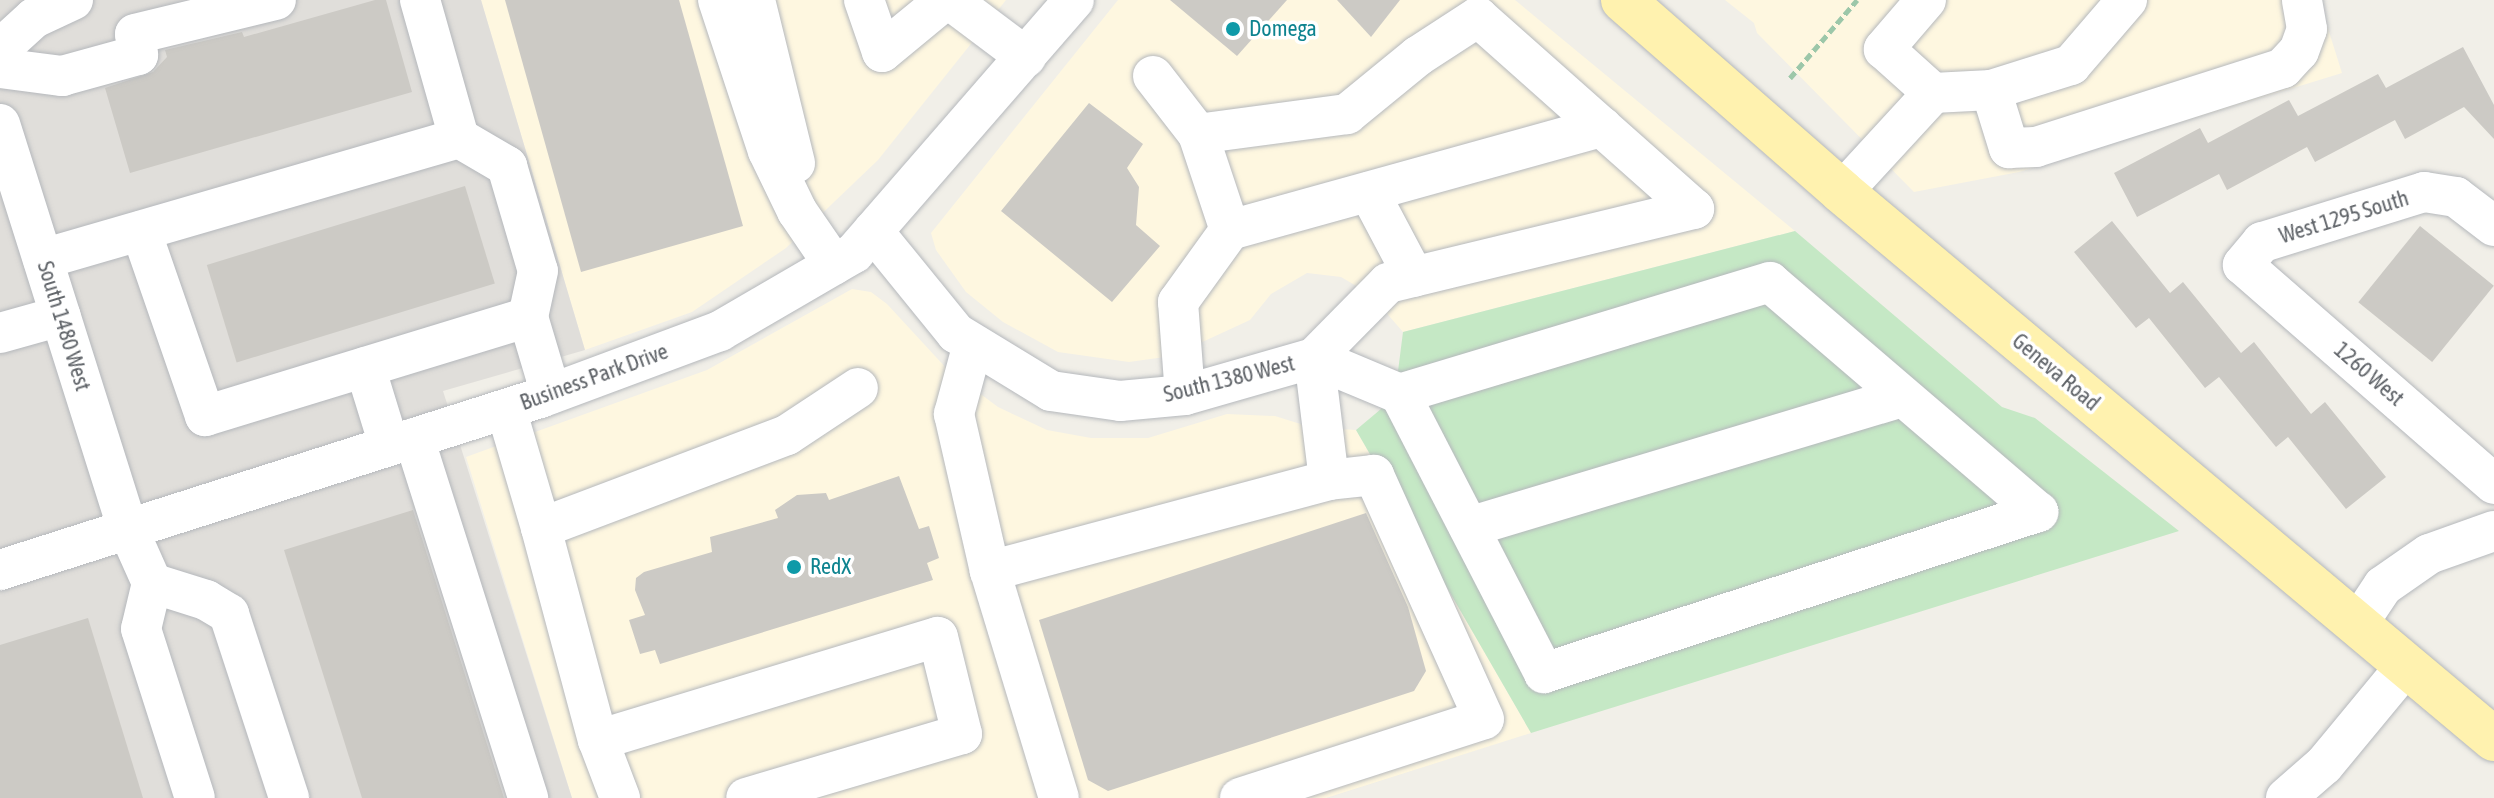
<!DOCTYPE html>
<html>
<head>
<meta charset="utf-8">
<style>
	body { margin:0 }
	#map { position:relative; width:2494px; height:798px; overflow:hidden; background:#f1efe8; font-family:"Asap Condensed",sans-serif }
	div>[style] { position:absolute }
	.commercial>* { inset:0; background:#fef7e0 }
	.industrial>* { inset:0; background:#e0deda }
	.green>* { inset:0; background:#c5e8c5 }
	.building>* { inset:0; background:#cccac5; transform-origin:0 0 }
	.path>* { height:5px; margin-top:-2.5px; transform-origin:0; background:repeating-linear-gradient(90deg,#9cc7a9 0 8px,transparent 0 12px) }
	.roads { filter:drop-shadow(0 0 2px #b5b8bc) drop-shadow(0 0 2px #b5b8bc) }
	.minor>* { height:40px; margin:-20px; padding:0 20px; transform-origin:20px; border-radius:20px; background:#fff }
	.major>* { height:44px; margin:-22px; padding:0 22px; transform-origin:22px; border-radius:22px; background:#fff2af }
	.dots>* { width:22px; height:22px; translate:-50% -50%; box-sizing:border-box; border:4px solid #fff; border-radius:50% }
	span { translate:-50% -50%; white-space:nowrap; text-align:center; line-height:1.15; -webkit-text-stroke:7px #fff; paint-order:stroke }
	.culture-label { font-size:22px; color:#0d838f }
	.left { translate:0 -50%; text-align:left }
	.street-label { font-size:22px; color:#5f6368 }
</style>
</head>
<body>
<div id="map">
	<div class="commercial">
		<div style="clip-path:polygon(481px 0,1006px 0,878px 160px,786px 248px,692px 312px,585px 350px)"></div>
		<div style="clip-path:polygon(1118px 0,1515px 0,1795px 231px,1403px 332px,1370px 294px,1341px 277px,1307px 273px,1271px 294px,1250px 320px,1172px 356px,1129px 362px,1058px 352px,1003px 322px,966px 292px,936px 250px,931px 233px)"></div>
		<div style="clip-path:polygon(1725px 0,2319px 0,2342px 73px,2019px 172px,1914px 192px,1757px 33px,1754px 23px)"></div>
		<div style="clip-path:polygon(852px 289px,871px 292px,887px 304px,947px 369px,998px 407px,1047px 430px,1091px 438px,1148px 438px,1227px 414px,1275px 416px,1310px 427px,1356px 430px,1531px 733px,1326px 798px,572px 798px,466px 457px,707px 370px)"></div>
	</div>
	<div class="industrial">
		<div style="clip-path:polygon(0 0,481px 0,585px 350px,443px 391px,572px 798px,0 798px)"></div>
	</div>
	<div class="green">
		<div style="clip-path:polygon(1795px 231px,2002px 407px,2035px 418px,2179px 531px,1531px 733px,1356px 430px,1381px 409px,1397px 379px,1403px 332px)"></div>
	</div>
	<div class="building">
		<div style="clip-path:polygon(375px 0,386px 0,412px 92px,130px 173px,105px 88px,153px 72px,167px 57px,165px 50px,242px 32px,244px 37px)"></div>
		<div style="clip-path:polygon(505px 0,679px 0,743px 226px,581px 272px)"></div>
		<div style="clip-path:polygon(1170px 0,1287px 0,1237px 56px)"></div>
		<div style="clip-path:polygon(1337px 0,1400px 0,1371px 37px)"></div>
		<div style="clip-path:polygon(2463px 47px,2494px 105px,2494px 139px,2464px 107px,2405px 139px,2395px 120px,2315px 162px,2307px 147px,2227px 190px,2219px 174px,2137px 217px,2114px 173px,2200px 128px,2208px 143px,2289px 100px,2298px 116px,2378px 74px,2386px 88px)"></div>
		<div style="clip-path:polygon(1089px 103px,1143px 144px,1127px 168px,1139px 187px,1136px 225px,1160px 246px,1112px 302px,1001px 211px)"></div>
		<div style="left:465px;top:186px;width:102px;height:270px;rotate:73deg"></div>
		<div style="clip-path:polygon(2112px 221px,2170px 293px,2183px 282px,2241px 353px,2254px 342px,2311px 414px,2325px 402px,2386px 477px,2346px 509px,2288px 437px,2276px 447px,2219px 377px,2205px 388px,2149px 318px,2136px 328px,2074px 252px)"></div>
		<div style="left:2420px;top:226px;width:95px;height:98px;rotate:39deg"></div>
		<div style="clip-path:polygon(899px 476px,919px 529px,929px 526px,939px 558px,927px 563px,933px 580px,660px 664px,655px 650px,640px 654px,629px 620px,645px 615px,635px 590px,636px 578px,644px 572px,712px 552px,710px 537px,778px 518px,775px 510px,797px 495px,826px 493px,829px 500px)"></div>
		<div style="clip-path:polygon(413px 510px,504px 798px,362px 798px,284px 550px)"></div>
		<div style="clip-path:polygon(1366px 513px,1408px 607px,1426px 671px,1414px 691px,1108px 791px,1088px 780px,1039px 620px)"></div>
		<div style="clip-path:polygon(88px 618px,143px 798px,0 798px,0 645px)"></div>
	</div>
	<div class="path">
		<div style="left:1790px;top:78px;width:103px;rotate:-49.3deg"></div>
	</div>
	<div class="roads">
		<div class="minor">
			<div style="left:420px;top:0;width:143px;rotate:74.2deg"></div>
			<div style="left:459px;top:138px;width:56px;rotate:30.3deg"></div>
			<div style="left:507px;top:166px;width:109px;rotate:73.6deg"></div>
			<div style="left:538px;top:271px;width:47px;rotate:102.3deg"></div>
			<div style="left:528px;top:317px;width:80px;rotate:73.4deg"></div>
			<div style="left:718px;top:0;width:159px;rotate:71.7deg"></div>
			<div style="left:768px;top:151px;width:67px;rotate:64.2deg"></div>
			<div style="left:797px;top:211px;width:65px;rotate:55.6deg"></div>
			<div style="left:755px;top:0;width:168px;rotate:76.2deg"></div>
			<div style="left:864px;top:0;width:55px;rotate:70.9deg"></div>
			<div style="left:882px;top:52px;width:82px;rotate:-39.5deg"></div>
			<div style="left:950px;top:0;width:95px;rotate:36.9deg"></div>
			<div style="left:1926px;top:0;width:65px;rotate:130.6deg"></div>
			<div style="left:1884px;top:49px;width:66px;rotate:41.9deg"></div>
			<div style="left:0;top:49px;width:46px;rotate:-42.4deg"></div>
			<div style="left:34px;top:18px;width:43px;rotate:-24.8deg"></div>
			<div style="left:0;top:68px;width:63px;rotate:7.4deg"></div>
			<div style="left:62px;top:76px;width:79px;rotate:-15.4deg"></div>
			<div style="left:138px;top:55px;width:21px;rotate:-98deg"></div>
			<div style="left:135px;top:34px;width:145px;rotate:-13.6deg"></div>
			<div style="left:1153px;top:76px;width:73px;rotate:52.2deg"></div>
			<div style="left:1198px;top:134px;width:101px;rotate:71.6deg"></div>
			<div style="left:1230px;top:230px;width:89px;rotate:125.8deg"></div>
			<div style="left:1178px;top:302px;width:93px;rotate:85.7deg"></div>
			<div style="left:1991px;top:90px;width:61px;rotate:72.8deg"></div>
			<div style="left:2009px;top:148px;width:27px;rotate:-2deg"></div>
			<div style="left:2036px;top:147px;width:259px;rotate:-17.7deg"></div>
			<div style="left:2283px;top:68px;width:23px;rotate:-47deg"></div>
			<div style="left:2299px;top:51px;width:23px;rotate:-70deg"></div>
			<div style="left:2307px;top:29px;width:29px;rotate:-100deg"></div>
			<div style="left:0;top:124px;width:425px;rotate:72.5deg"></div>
			<div style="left:128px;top:529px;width:59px;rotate:66deg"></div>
			<div style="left:152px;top:583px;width:47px;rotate:103.4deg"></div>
			<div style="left:141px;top:629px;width:177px;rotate:72.3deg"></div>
			<div style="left:1369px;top:192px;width:96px;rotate:62.1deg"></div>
			<div style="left:1842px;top:192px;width:134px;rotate:-47.4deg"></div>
			<div style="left:1933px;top:93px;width:58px;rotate:-3deg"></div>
			<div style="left:1991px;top:90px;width:84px;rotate:-17.4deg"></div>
			<div style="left:2071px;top:65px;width:86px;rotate:-49.3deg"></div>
			<div style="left:2494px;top:226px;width:48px;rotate:-142.7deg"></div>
			<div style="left:2456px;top:197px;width:32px;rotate:-171deg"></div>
			<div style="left:2424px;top:192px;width:170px;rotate:162.8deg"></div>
			<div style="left:2262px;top:242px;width:30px;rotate:130deg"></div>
			<div style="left:2243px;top:265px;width:333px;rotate:41.1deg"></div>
			<div style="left:1230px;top:230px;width:386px;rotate:-15.5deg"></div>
			<div style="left:141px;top:231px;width:196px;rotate:70.9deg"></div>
			<div style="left:205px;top:416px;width:338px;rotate:-17deg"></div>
			<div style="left:873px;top:231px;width:132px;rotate:50.9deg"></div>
			<div style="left:956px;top:333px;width:111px;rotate:31.4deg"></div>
			<div style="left:1051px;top:391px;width:70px;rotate:8.2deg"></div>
			<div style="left:1120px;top:401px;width:65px;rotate:-5.3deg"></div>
			<div style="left:1185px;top:395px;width:134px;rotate:-16deg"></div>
			<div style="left:1314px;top:358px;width:105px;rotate:-45.4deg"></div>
			<div style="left:1388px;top:283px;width:315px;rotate:-13.6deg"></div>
			<div style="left:1694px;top:209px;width:289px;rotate:-138.4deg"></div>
			<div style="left:1478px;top:17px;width:72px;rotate:147deg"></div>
			<div style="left:1418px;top:56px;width:92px;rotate:140.8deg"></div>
			<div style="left:1347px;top:114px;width:150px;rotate:172.4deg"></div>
			<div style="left:43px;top:259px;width:433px;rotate:-16.2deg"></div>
			<div style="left:0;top:333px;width:63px;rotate:-15.6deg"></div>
			<div style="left:973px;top:344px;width:73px;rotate:105.2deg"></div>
			<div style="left:954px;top:414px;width:161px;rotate:77.1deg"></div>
			<div style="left:990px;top:571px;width:351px;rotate:-15deg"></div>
			<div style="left:1329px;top:480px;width:123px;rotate:-97deg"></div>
			<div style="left:1314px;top:358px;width:93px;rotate:22.7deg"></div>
			<div style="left:1400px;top:394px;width:314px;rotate:62.7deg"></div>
			<div style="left:1544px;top:673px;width:520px;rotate:-18.05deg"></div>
			<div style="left:2038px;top:512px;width:353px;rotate:-139.4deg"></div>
			<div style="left:1770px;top:282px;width:387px;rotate:163.2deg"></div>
			<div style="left:365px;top:367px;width:82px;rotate:72.9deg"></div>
			<div style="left:506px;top:409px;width:124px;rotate:73.6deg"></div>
			<div style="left:541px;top:528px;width:263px;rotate:-20.7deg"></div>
			<div style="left:787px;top:435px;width:85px;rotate:-33.5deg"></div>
			<div style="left:414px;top:438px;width:378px;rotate:72.4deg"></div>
			<div style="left:1469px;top:527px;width:451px;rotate:-16.7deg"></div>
			<div style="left:541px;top:528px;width:220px;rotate:75deg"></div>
			<div style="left:598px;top:740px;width:62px;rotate:69.2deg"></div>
			<div style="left:0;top:570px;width:567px;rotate:-17.67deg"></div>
			<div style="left:540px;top:398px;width:192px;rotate:-20.4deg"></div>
			<div style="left:720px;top:331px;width:155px;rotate:-30.2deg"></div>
			<div style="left:854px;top:253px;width:335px;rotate:-49deg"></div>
			<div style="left:990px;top:571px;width:237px;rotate:73.1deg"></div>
			<div style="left:152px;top:583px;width:57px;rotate:17.5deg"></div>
			<div style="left:206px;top:600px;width:27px;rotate:31deg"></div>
			<div style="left:229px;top:614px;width:194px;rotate:71.9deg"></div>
			<div style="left:2357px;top:625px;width:47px;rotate:-56.3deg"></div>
			<div style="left:2383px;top:586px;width:56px;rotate:-34.8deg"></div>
			<div style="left:2429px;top:554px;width:69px;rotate:-19.5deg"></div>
			<div style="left:598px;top:740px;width:355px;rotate:-16.9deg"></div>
			<div style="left:938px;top:637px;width:100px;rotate:76.1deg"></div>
			<div style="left:962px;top:734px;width:225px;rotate:163.5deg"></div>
			<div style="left:1240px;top:798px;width:256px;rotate:-17.9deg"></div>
			<div style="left:1484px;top:719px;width:268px;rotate:-114.3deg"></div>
			<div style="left:1374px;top:475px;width:45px;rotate:173.7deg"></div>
			<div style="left:2286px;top:798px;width:50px;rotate:-41deg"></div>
			<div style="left:2324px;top:765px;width:129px;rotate:-50.4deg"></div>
		</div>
		<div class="major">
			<div style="left:1623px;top:0;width:291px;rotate:41.2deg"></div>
			<div style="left:1842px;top:192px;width:851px;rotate:40deg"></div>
		</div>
	</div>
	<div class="dots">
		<div style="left:1233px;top:29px;background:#0f9aa8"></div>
		<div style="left:794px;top:567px;background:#0f9aa8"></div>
	</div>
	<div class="culture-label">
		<span class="left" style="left:1249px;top:29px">Domega</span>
		<span class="left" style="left:810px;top:567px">RedX</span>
	</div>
	<div class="street-label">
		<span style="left:2344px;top:217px;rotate:-17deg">West 1295 South</span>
		<span style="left:64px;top:326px;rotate:73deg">South 1480 West</span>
		<span style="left:2056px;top:372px;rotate:40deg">Geneva Road</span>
		<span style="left:2369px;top:374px;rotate:41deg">1260 West</span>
		<span style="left:594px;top:377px;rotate:-20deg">Business Park Drive</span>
		<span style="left:1229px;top:379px;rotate:-14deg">South 1380 West</span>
	</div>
</div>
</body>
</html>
